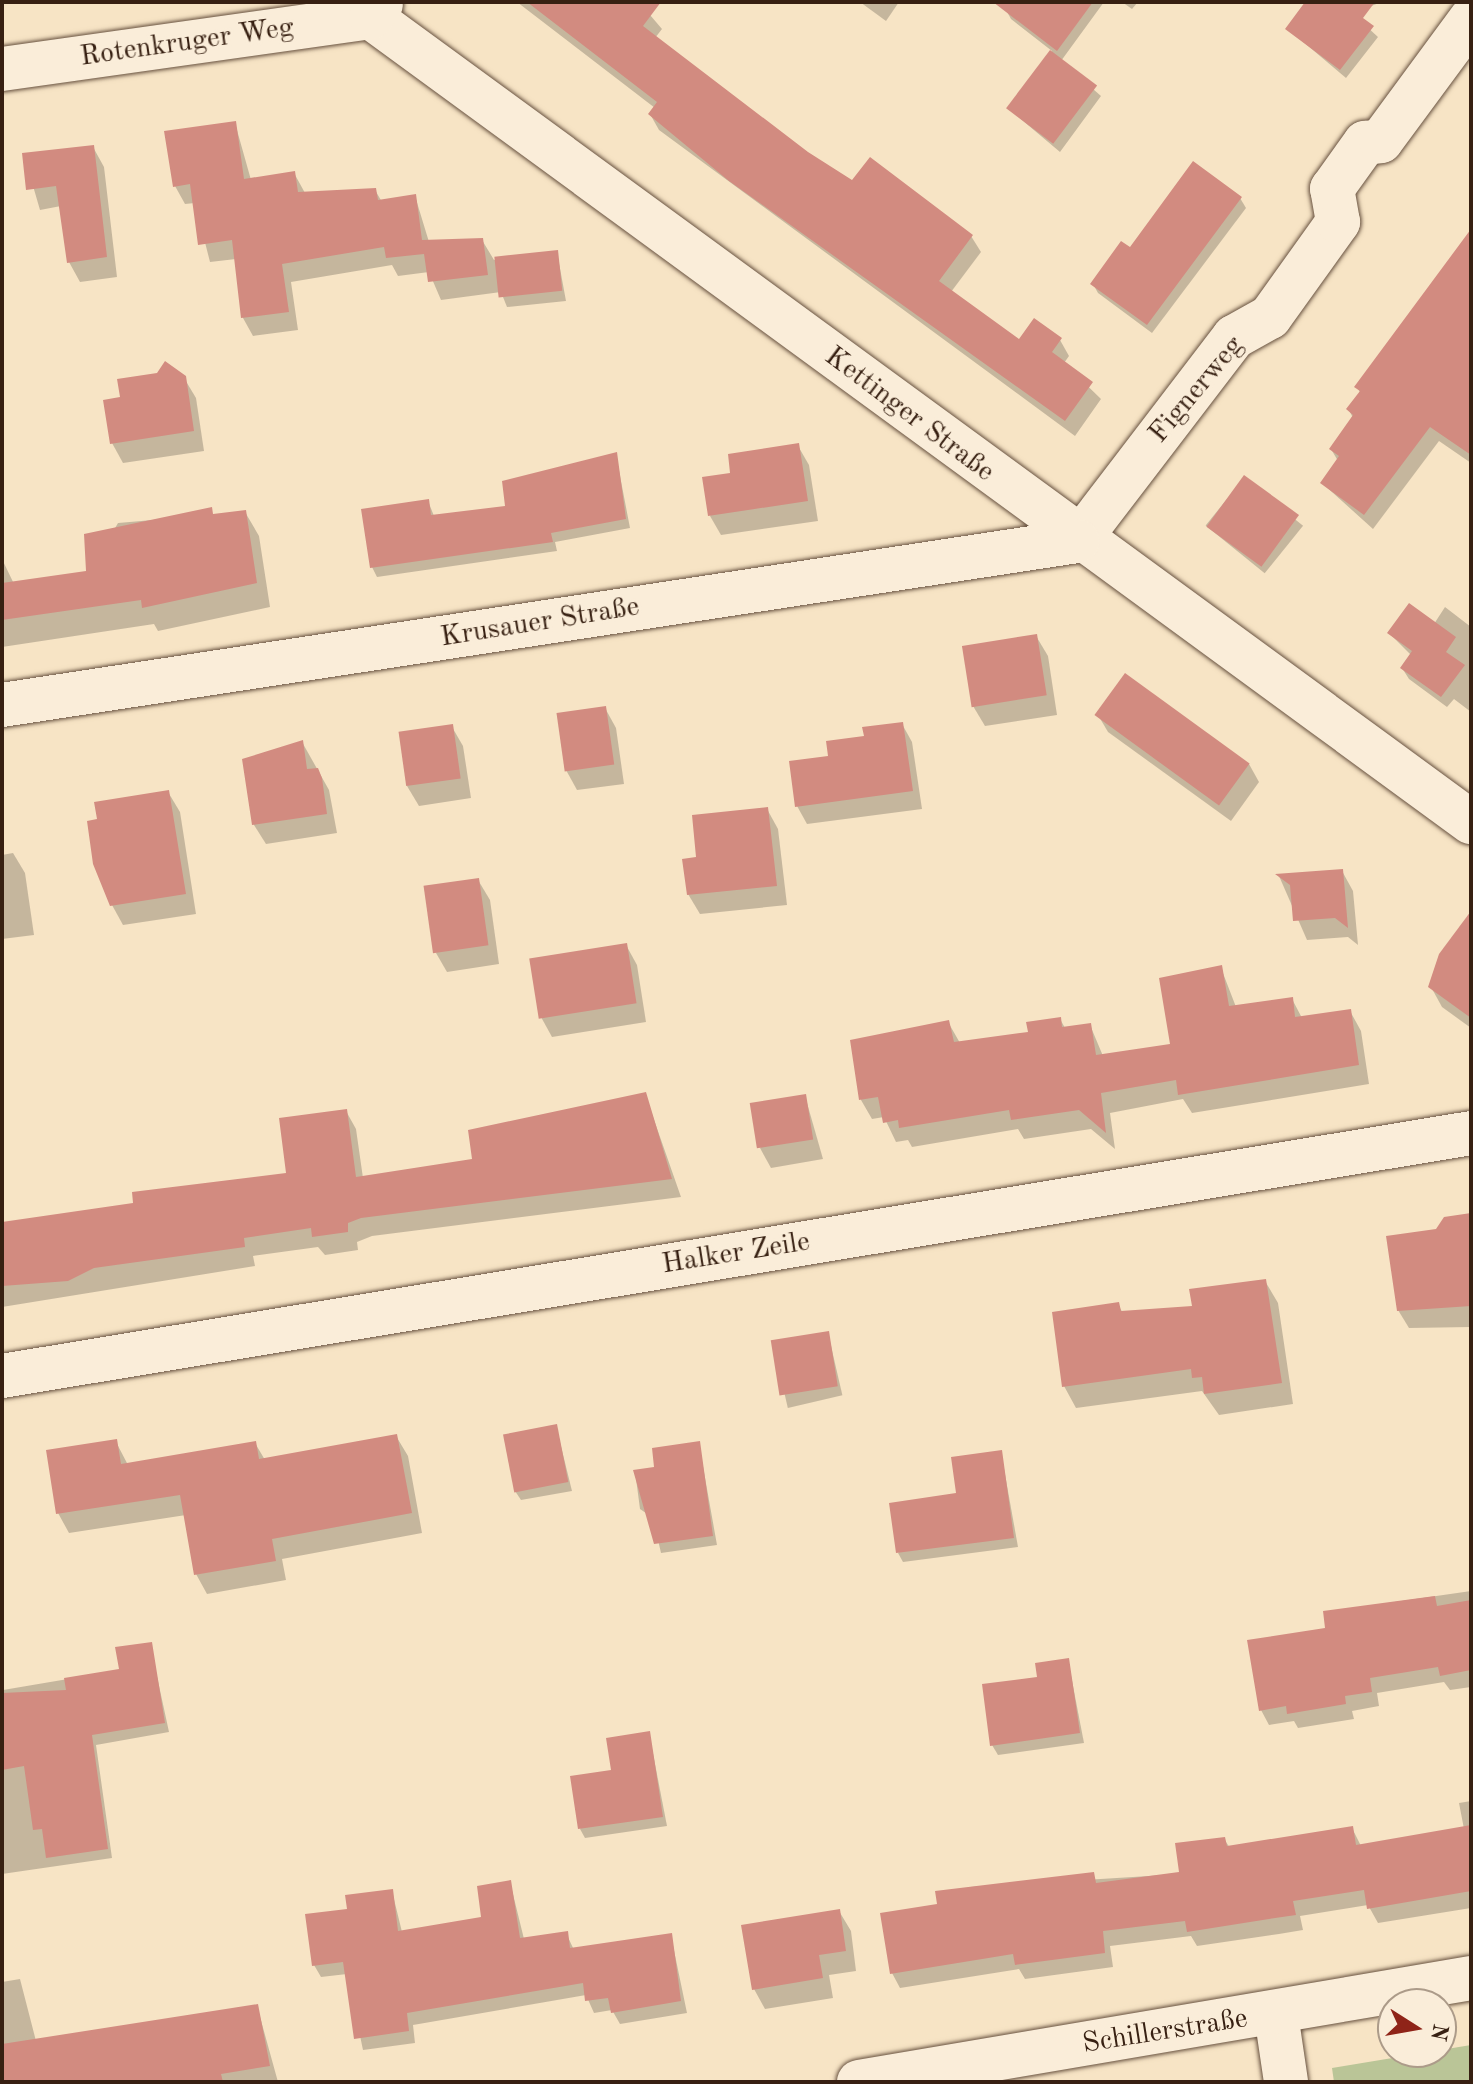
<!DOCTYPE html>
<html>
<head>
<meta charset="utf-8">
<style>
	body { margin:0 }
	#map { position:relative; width:1473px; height:2084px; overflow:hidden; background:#f7e4c5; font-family:"Old Standard TT",serif }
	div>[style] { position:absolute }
	.green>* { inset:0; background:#bac597 }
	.shadow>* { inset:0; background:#0003; transform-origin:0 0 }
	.building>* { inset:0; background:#d28b80; transform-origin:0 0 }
	.roads { filter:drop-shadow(0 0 2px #67513f) drop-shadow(0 0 2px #67513f) }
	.minor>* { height:44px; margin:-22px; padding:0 22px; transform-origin:22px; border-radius:22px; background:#faedd9 }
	span { translate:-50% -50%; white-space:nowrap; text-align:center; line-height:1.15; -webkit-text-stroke:6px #faedd9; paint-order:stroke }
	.street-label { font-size:28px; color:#372012 }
	.frame { position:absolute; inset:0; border:4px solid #372012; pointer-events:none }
	.north { position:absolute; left:1377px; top:1988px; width:80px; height:80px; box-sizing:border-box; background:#faedd9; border:2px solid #ac9b89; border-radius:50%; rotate:101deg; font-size:22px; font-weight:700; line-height:32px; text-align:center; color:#372012 }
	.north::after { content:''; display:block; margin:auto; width:28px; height:36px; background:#8f2418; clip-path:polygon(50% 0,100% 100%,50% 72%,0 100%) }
</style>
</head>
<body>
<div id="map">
	<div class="green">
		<div style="clip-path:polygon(1471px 2045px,1471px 2082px,1334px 2082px,1332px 2068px)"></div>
	</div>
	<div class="shadow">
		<div style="clip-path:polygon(517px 2px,639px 2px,662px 29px,655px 38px,807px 153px,853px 183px,971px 236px,981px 252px,951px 292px,1019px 342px,1060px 340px,1069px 356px,1064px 363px,1101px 399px,1075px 436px,659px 130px,650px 114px,655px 108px)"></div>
		<div style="clip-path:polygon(860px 2px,899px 2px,886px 21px)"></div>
		<div style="clip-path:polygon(1011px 2px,1104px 2px,1061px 61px,1101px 96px,1060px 152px,1009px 109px,1052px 51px,1011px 19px,1006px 10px)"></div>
		<div style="clip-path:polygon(1122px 2px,1138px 2px,1132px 9px)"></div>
		<div style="clip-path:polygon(1308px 2px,1382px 2px,1352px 13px,1378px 37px,1346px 78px,1288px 29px)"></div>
		<div style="clip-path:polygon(235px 123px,251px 180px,294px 173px,305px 193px,375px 190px,382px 202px,415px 196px,429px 242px,482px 240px,494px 260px,557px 252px,566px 301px,507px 307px,501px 292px,441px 300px,429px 272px,398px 276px,392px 265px,291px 282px,298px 330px,253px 336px,243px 318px,236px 259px,210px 262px,195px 203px,185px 204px,175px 186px)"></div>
		<div style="clip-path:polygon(93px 147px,104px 167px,117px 277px,80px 282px,69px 262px,61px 206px,40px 210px,24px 155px)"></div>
		<div style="clip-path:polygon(1240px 198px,1246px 208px,1152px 333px,1098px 293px,1093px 284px,1130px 250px)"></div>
		<div style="clip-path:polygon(1471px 272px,1471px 463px,1439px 441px,1373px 529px,1322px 483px,1338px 461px,1331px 449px,1353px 418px,1349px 410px,1361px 394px,1357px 387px)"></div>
		<div style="clip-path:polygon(184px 378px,196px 398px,204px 451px,123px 463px,112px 443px,122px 399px)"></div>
		<div style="clip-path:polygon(798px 446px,809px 465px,818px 521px,721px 535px,710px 516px,733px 474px)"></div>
		<div style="clip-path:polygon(616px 455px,630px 528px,555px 542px,557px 551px,377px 577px,372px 567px,428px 501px,434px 516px,507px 508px)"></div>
		<div style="left:1244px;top:478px;width:76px;height:61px;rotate:39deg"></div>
		<div style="clip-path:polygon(245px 512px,259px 536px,270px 607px,158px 631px,154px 624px,2px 647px,2px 559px,14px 584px,89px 573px,118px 523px)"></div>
		<div style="clip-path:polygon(1445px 607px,1471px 627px,1471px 712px,1454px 699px,1447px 707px,1409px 679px,1402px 668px,1412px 656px,1389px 633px,1434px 624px)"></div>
		<div style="clip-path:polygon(1036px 636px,1048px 656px,1057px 715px,985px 726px,973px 706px,964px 647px)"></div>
		<div style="clip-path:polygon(605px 708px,616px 728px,624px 784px,577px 790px,566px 770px)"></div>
		<div style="clip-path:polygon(1098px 715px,1249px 764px,1259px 782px,1231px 821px,1108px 732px)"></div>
		<div style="clip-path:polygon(902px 724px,912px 742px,922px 809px,807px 824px,797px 806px,830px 758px)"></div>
		<div style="clip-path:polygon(452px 727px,463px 746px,471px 798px,419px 806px,407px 786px)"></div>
		<div style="clip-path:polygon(302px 742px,329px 790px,337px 833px,266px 844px,254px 825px,244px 760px)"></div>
		<div style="clip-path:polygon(168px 792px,180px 812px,196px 914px,123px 925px,112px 905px)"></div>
		<div style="clip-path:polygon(767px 809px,778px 829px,787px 905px,700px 914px,688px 894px,698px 859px)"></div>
		<div style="clip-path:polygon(13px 853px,25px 873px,34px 935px,2px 939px,2px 855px)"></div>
		<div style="clip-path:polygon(1342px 871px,1353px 891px,1358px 945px,1348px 937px,1307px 940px,1279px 876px)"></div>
		<div style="clip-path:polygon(478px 880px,490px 900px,499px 964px,447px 972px,436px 953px)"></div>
		<div style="clip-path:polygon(1471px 931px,1471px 1028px,1442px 1007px,1431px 987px)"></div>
		<div style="clip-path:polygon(626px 945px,637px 965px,646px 1022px,552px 1037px,541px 1017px)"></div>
		<div style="clip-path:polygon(1221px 968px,1236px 1007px,1292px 999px,1302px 1018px,1350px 1011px,1361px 1031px,1369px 1084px,1192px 1113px,1183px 1099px,1110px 1113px,1115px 1149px,1091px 1129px,1024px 1139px,1018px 1129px,912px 1147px,908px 1140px,896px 1142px,884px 1117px,872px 1119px,861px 1100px,853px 1041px,948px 1022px,960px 1043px,1030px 1033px,1060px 1019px,1065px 1028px,1090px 1025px,1103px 1056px,1172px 1045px)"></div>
		<div style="clip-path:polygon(645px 1094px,681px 1197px,372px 1236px,357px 1242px,358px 1250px,325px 1255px,318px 1247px,253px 1256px,255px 1266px,2px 1307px,2px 1229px,289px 1174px,346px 1111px,356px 1129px,363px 1178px,474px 1161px)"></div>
		<div style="clip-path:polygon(805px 1096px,823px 1159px,771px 1168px,760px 1148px)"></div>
		<div style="clip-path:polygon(1471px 1221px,1471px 1327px,1409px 1328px,1398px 1310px)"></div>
		<div style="clip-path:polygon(1265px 1281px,1278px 1303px,1293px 1404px,1219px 1415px,1202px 1391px,1076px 1408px,1064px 1386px,1118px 1305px,1123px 1313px,1194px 1308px)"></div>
		<div style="left:828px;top:1333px;width:64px;height:56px;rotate:77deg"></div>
		<div style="clip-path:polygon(556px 1426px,572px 1491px,521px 1500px,515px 1491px)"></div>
		<div style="clip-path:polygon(396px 1436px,408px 1456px,422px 1533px,282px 1559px,286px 1580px,207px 1594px,196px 1574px,186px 1515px,69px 1533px,58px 1513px,116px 1442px,128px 1465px,255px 1443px,265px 1460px)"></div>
		<div style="clip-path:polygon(699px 1444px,717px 1545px,661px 1553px,653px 1518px,640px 1509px,635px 1471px,656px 1469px)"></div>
		<div style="clip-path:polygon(1001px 1452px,1018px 1547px,903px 1562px,898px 1553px)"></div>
		<div style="clip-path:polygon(1471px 1591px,1471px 1687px,1450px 1690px,1444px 1682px,1377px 1693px,1379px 1706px,1352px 1711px,1354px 1719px,1298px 1728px,1294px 1721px,1269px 1725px,1261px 1710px,1327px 1630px,1325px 1612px)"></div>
		<div style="clip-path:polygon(150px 1644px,169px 1732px,96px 1745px,112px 1858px,2px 1874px,2px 1682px,3px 1690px,121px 1670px)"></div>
		<div style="clip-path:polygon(1068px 1660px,1084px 1743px,998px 1755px,992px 1745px)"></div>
		<div style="clip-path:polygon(649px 1733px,667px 1826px,585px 1838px,580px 1829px,613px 1771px)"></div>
		<div style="clip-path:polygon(1471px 1801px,1471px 1908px,1378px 1923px,1368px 1905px,1300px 1916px,1303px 1930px,1279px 1934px,1197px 1946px,1191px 1936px,1110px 1946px,1113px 1967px,1025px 1979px,1019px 1969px,900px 1988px,892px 1973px,939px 1906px,970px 1887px,1181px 1874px,1224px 1839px,1230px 1848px,1352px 1828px,1361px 1846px,1464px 1829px,1459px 1803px)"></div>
		<div style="clip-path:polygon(510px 1882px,524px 1939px,566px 1933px,574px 1950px,671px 1936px,687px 2013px,620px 2024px,612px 2010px,594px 2013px,586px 1995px,413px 2025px,415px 2043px,363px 2050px,347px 1974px,321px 1977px,314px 1965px,349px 1910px,392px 1891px,402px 1932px,483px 1919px)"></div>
		<div style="clip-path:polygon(839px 1911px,851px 1931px,856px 1971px,829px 1975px,833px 1998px,765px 2009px,754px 1989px)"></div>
		<div style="clip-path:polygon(20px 1979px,36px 2041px,257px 2006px,278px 2082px,2px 2082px,2px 1982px)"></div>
	</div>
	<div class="building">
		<div style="clip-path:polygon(527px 2px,661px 2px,643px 26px,808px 152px,852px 180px,870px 157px,973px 235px,939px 281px,1019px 339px,1034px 318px,1062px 338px,1052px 352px,1093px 382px,1065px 421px,729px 181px,648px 114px,657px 102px)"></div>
		<div style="clip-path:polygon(993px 2px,1093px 2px,1057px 51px)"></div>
		<div style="clip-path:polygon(1305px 2px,1375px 2px,1363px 18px,1374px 26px,1340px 70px,1285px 29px)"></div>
		<div style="left:1050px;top:50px;width:59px;height:73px;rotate:37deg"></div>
		<div style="clip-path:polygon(236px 121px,244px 179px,295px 171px,298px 192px,376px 188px,378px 200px,416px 194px,422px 240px,483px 238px,488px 275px,428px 282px,424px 254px,386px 258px,384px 247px,282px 264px,289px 312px,241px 318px,232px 240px,198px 245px,190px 184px,173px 187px,164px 131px)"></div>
		<div style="clip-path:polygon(94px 145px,107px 257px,67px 263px,56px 186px,26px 190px,22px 153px)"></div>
		<div style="clip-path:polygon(1193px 161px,1242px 197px,1147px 325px,1090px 284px,1121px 241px,1130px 247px)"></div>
		<div style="clip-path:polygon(1471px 229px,1471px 455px,1430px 427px,1364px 515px,1320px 483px,1339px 456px,1329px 449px,1353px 415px,1346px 409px,1360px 391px,1354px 387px)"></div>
		<div style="left:558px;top:250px;width:41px;height:64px;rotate:84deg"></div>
		<div style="clip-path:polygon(165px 361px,186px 376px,194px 431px,110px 444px,103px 400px,120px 397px,117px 379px,157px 373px)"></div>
		<div style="clip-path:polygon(799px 443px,808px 501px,708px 516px,702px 477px,730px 473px,728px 454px)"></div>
		<div style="clip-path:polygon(617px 452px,626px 519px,551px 533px,553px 542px,370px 568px,361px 509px,429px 499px,431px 515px,505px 506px,502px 481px)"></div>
		<div style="left:1244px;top:475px;width:68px;height:64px;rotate:36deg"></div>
		<div style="clip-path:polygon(212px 507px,213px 514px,246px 510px,257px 583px,142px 608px,141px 600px,2px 620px,2px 583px,86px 571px,84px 534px)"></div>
		<div style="clip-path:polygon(1409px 603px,1456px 637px,1446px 652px,1465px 665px,1441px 697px,1400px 668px,1412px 651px,1387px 633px)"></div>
		<div style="left:1037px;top:634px;width:62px;height:76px;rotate:81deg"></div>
		<div style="left:1125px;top:673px;width:154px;height:52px;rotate:36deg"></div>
		<div style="left:606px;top:706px;width:59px;height:50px;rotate:82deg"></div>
		<div style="clip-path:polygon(903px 722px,913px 791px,795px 807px,789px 761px,828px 756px,826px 741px,864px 736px,862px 727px)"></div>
		<div style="left:453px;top:724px;width:55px;height:55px;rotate:82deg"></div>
		<div style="clip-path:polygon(303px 740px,307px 769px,318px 768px,322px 778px,327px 814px,252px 825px,242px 759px)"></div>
		<div style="clip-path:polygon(169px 790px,186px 894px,110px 906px,93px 864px,87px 821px,97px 819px,94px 802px)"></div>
		<div style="clip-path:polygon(768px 807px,777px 886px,687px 895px,682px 859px,696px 857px,692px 815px)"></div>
		<div style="clip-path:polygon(1343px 869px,1348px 928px,1335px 918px,1293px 921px,1290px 885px,1275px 874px)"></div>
		<div style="left:479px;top:878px;width:68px;height:56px;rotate:82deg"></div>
		<div style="clip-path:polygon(1471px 911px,1471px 1018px,1428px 987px,1439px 954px)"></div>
		<div style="left:627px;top:943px;width:61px;height:99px;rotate:81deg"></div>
		<div style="clip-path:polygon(1222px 965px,1229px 1006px,1293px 997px,1295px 1017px,1351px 1009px,1359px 1065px,1178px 1095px,1176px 1080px,1101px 1093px,1106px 1133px,1079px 1110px,1011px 1120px,1009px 1110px,899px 1128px,898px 1120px,883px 1123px,878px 1097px,859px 1100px,850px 1040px,949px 1020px,954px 1042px,1028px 1032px,1026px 1022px,1061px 1017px,1062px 1027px,1091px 1023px,1096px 1055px,1170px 1044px,1159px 978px)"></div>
		<div style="clip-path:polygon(646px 1092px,672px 1179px,361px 1218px,348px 1223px,348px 1232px,312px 1237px,311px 1228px,244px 1238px,245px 1247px,94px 1268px,68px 1281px,2px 1286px,2px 1222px,133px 1203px,132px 1192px,286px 1173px,279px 1118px,347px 1109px,356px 1177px,472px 1159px,468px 1130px)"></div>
		<div style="left:806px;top:1094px;width:46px;height:57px;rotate:81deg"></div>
		<div style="clip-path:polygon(1471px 1213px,1471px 1306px,1397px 1311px,1386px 1236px,1436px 1229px,1444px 1217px)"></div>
		<div style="clip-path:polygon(1266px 1279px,1282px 1383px,1204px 1394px,1202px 1377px,1192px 1378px,1191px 1369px,1062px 1387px,1052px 1312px,1119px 1302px,1121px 1311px,1192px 1306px,1189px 1289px)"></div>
		<div style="left:829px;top:1331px;width:56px;height:59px;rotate:81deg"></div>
		<div style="left:557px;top:1424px;width:59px;height:55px;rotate:79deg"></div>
		<div style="clip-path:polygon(397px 1434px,412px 1513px,272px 1539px,276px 1561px,194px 1575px,180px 1495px,56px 1514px,46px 1450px,117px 1439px,121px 1464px,256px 1441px,259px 1459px)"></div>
		<div style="clip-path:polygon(700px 1441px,713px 1536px,654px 1544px,633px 1470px,654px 1467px,652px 1448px)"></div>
		<div style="clip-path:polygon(1002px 1450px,1014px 1538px,896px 1553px,889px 1503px,956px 1493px,951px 1457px)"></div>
		<div style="clip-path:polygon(1435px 1596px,1437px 1606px,1471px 1600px,1471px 1670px,1440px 1676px,1438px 1667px,1370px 1678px,1372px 1692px,1345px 1696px,1346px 1704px,1287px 1714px,1286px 1706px,1259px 1711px,1247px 1640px,1325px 1628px,1323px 1611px)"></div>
		<div style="clip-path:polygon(152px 1642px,165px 1723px,92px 1735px,108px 1849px,46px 1858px,42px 1829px,33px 1830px,24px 1766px,2px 1770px,2px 1693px,66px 1690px,64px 1678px,119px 1669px,115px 1647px)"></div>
		<div style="clip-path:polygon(1069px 1658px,1080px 1733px,990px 1746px,982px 1684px,1037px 1677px,1035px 1663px)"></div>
		<div style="clip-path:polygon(650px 1731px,663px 1817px,578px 1829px,570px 1776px,611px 1770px,606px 1738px)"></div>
		<div style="clip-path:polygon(1471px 1825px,1471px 1891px,1367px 1909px,1364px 1890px,1293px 1901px,1296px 1915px,1269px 1919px,1187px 1932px,1185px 1921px,1103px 1931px,1105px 1953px,1015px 1965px,1013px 1954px,890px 1974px,880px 1913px,937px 1904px,935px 1891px,1094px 1872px,1096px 1883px,1179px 1872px,1175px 1843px,1225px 1837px,1227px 1846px,1353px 1826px,1356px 1845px)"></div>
		<div style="clip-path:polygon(511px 1880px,520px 1938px,568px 1931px,570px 1948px,672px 1933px,681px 2001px,611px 2013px,608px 1998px,585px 2001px,583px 1983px,407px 2013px,409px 2031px,354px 2039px,343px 1962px,312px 1966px,305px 1914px,347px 1909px,345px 1895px,393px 1889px,398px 1931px,481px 1917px,477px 1886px)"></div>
		<div style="clip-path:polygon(840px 1909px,846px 1951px,819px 1955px,823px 1978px,752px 1990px,741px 1925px)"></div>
		<div style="clip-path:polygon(258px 2004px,270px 2066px,221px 2074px,223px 2082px,2px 2082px,2px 2044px)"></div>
	</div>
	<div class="roads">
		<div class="minor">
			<div style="left:350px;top:2px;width:1389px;rotate:36.19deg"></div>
			<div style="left:2px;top:69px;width:373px;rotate:-8deg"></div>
			<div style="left:371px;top:17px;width:16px;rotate:-52deg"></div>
			<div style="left:1078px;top:541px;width:257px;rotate:-52.6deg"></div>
			<div style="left:1234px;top:337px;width:41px;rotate:-29.1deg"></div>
			<div style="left:1270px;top:317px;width:117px;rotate:-54.4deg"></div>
			<div style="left:1338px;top:222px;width:34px;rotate:-100deg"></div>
			<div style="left:1332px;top:189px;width:57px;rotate:-54.3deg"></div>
			<div style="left:1365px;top:143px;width:16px;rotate:-7deg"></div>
			<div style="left:1381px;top:141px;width:152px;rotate:-53.6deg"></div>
			<div style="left:2px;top:705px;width:1088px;rotate:-8.67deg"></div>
			<div style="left:2px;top:1376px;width:1489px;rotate:-9.39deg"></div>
			<div style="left:1276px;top:2014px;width:69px;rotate:81.6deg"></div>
			<div style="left:859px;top:2082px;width:621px;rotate:-9.64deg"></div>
		</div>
	</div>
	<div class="street-label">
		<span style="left:187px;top:43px;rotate:-8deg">Rotenkruger Weg</span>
		<span style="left:1197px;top:390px;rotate:-50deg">Fignerweg</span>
		<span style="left:909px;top:415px;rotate:37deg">Kettinger Straße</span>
		<span style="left:540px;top:623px;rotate:-9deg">Krusauer Straße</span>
		<span style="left:736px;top:1254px;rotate:-9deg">Halker Zeile</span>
		<span style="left:1165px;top:2032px;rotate:-9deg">Schillerstraße</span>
	</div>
	<div class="frame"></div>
	<div class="north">N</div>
</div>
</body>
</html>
